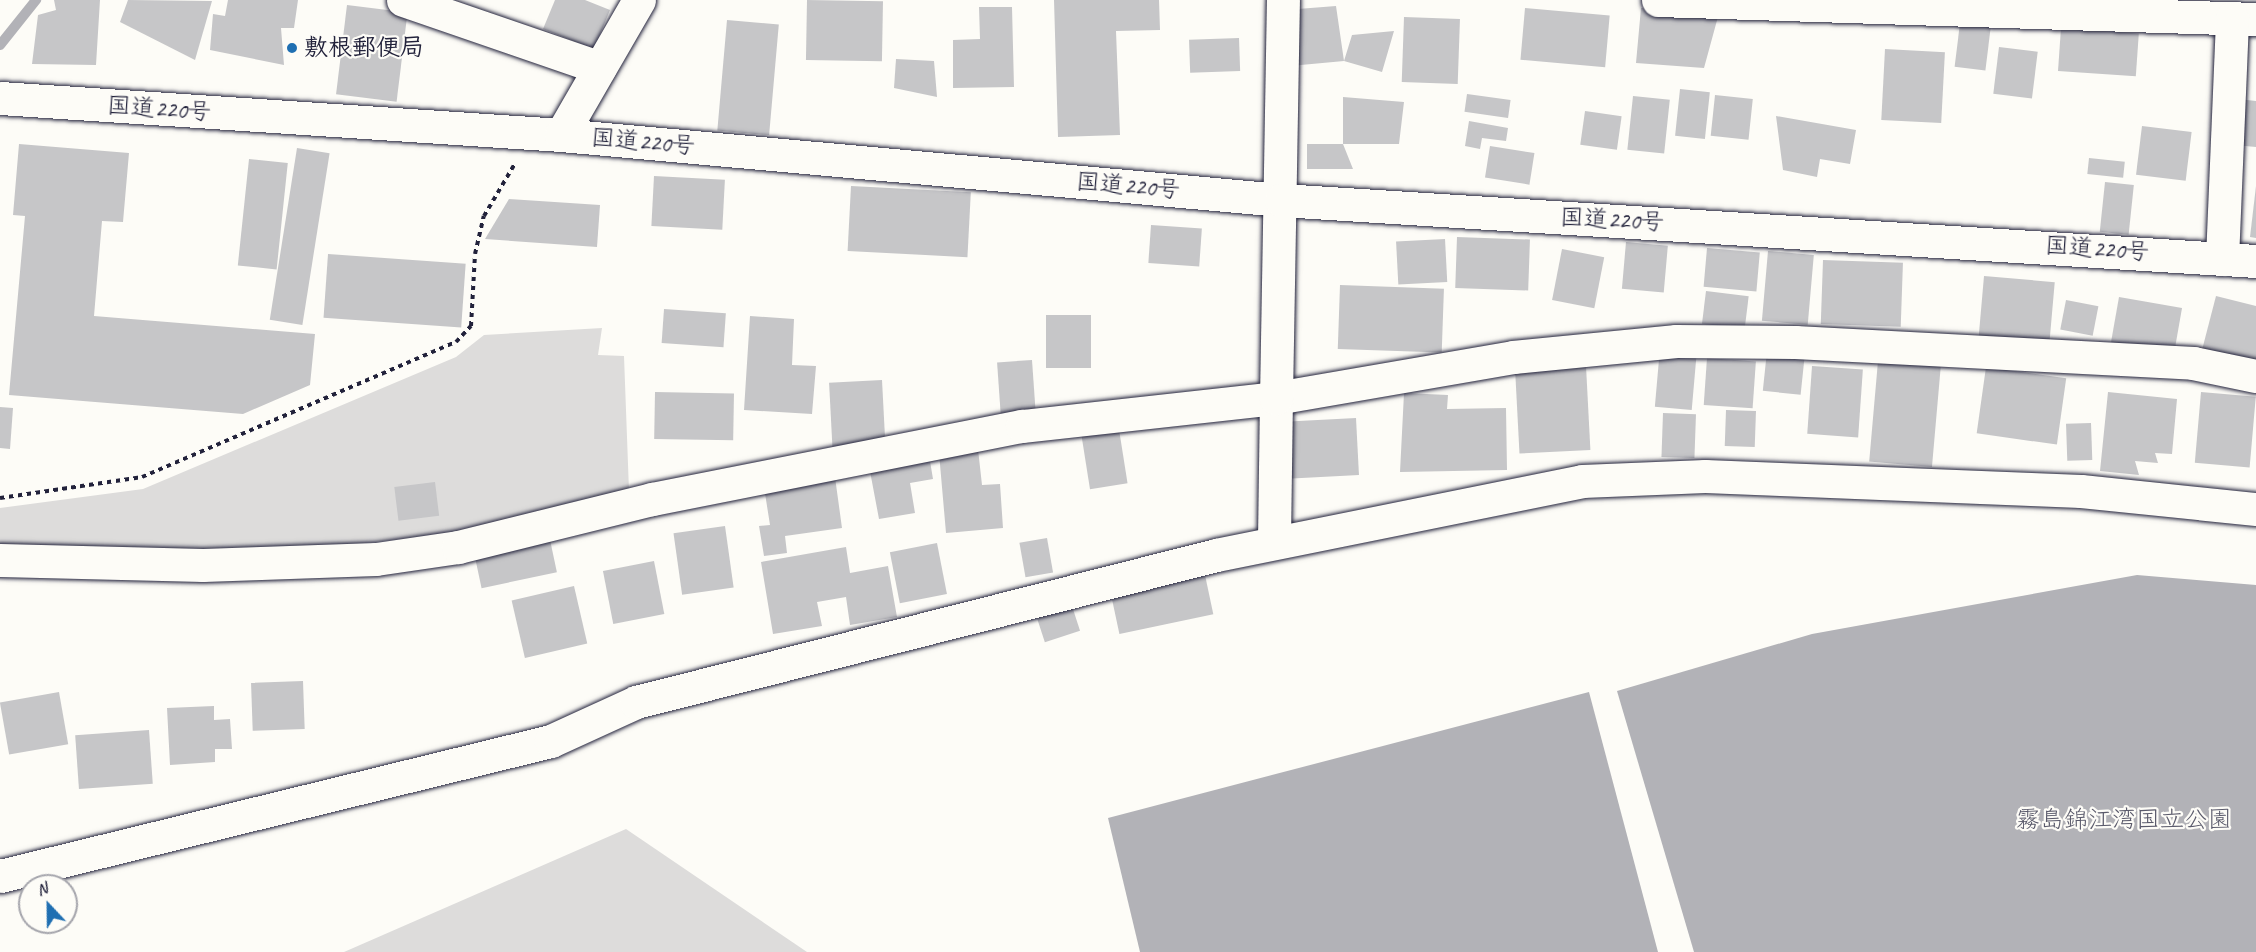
<!DOCTYPE html>
<html>
<head>
<meta charset="utf-8">
<style>
	body { margin:0 }
	#map { position:relative; width:2256px; height:952px; overflow:hidden; background:#fdfcf7; font-family:Caveat,"Klee One",sans-serif }
	div>[style] { position:absolute }
	.green>* { inset:0; background:#dddcdb }
	.water>* { inset:0; background:#b2b2b7 }
	.stream>* { height:10px; margin:-5px; padding:0 5px; transform-origin:5px; border-radius:5px; background:#b2b2b7 }
	.building>* { inset:0; background:#c6c6c8; transform-origin:0 0 }
	.path>* { height:4px; margin-top:-2px; transform-origin:0; background:repeating-linear-gradient(90deg,#22223b 0 4.5px,transparent 0 9px) }
	.roads { filter:drop-shadow(0 0 2px #22223b) drop-shadow(0 0 2px #22223b) }
	.street>* { height:33px; margin:-16.5px; padding:0 16.5px; transform-origin:16.5px; border-radius:16.5px; background:#fdfcf7 }
	.highway>* { height:33px; margin:-16.5px; padding:0 16.5px; transform-origin:16.5px; border-radius:16.5px; background:#fdfcf7 }
	.dots>* { width:16px; height:16px; translate:-50% -50%; box-sizing:border-box; border:3px solid #fdfcf7; border-radius:50% }
	span { translate:-50% -50%; white-space:nowrap; text-align:center; line-height:1.15; -webkit-text-stroke:4.5px #fdfcf7; paint-order:stroke }
	.poi-label { font-size:24px; color:#22223b; font-weight:700 }
	.left { translate:0 -50%; text-align:left }
	.street-label { font-size:24px; color:#22223b }
	.park-label { font-size:24px; color:#5a5a6b }
	.north { position:absolute; left:18px; top:874px; width:60px; height:60px; box-sizing:border-box; background:#fdfcf7; border:2px solid #a5a5ac; border-radius:50%; rotate:338deg; font-size:16px; font-weight:700; line-height:24px; text-align:center; color:#22223b }
	.north::after { content:''; display:block; margin:auto; width:21px; height:27px; background:#1f6fb2; clip-path:polygon(50% 0,100% 100%,50% 72%,0 100%) }
</style>
</head>
<body>
<div id="map">
	<div class="green">
		<div style="clip-path:polygon(602px 328px,598px 355px,624px 356px,629px 491px,485px 529px,279px 553px,0 550px,0 508px,143px 489px,456px 357px,484px 335px)"></div>
		<div style="clip-path:polygon(626px 829px,807px 952px,344px 952px)"></div>
	</div>
	<div class="water">
		<div style="clip-path:polygon(2137px 575px,2256px 585px,2256px 952px,1694px 952px,1617px 691px,1812px 634px)"></div>
		<div style="clip-path:polygon(1589px 692px,1658px 952px,1140px 952px,1108px 818px)"></div>
	</div>
	<div class="stream">
		<div style="left:0;top:45px;width:58px;rotate:-51.3deg"></div>
	</div>
	<div class="building">
		<div style="clip-path:polygon(54px 0,100px 0,96px 65px,32px 64px,38px 15px,56px 10px)"></div>
		<div style="clip-path:polygon(128px 0,212px 1px,195px 60px,120px 22px)"></div>
		<div style="clip-path:polygon(228px 0,298px 0,294px 28px,281px 28px,284px 65px,210px 50px,213px 14px,225px 16px)"></div>
		<div style="clip-path:polygon(555px 0,585px 0,610px 10px,594px 49px,543px 29px)"></div>
		<div style="left:807px;top:0;width:76px;height:60px;rotate:1deg"></div>
		<div style="clip-path:polygon(1054px 0,1159px 0,1160px 30px,1116px 31px,1120px 135px,1058px 137px)"></div>
		<div style="left:347px;top:5px;width:61px;height:90px;rotate:7deg"></div>
		<div style="clip-path:polygon(1336px 6px,1344px 61px,1352px 35px,1394px 31px,1382px 72px,1344px 61px,1290px 66px,1285px 10px)"></div>
		<div style="clip-path:polygon(979px 7px,1012px 7px,1014px 87px,953px 88px,953px 40px,980px 39px)"></div>
		<div style="left:1525px;top:8px;width:85px;height:52px;rotate:5deg"></div>
		<div style="clip-path:polygon(1641px 8px,1719px 13px,1704px 68px,1636px 63px)"></div>
		<div style="left:1404px;top:17px;width:56px;height:65px;rotate:2deg"></div>
		<div style="left:727px;top:20px;width:52px;height:111px;rotate:5deg"></div>
		<div style="left:1960px;top:23px;width:31px;height:44px;rotate:7deg"></div>
		<div style="left:2061px;top:28px;width:78px;height:43px;rotate:4deg"></div>
		<div style="left:1239px;top:38px;width:33px;height:50px;rotate:88deg"></div>
		<div style="left:1999px;top:47px;width:39px;height:47px;rotate:7deg"></div>
		<div style="left:1885px;top:49px;width:60px;height:71px;rotate:3deg"></div>
		<div style="clip-path:polygon(896px 59px,934px 61px,937px 97px,894px 88px)"></div>
		<div style="left:1680px;top:89px;width:30px;height:47px;rotate:6deg"></div>
		<div style="left:1467px;top:94px;width:44px;height:18px;rotate:8deg"></div>
		<div style="left:1715px;top:95px;width:38px;height:41px;rotate:6deg"></div>
		<div style="left:1633px;top:96px;width:37px;height:54px;rotate:6deg"></div>
		<div style="clip-path:polygon(1343px 97px,1404px 102px,1399px 144px,1343px 144px,1353px 169px,1307px 169px,1307px 144px,1343px 144px)"></div>
		<div style="clip-path:polygon(2238px 99px,2256px 101px,2256px 147px,2234px 145px)"></div>
		<div style="left:1585px;top:111px;width:37px;height:34px;rotate:8deg"></div>
		<div style="clip-path:polygon(1776px 116px,1856px 130px,1850px 164px,1820px 159px,1817px 177px,1783px 170px)"></div>
		<div style="clip-path:polygon(1469px 121px,1508px 128px,1506px 141px,1482px 138px,1480px 149px,1465px 146px)"></div>
		<div style="left:2142px;top:126px;width:50px;height:49px;rotate:7deg"></div>
		<div style="clip-path:polygon(19px 144px,129px 153px,123px 222px,102px 221px,94px 316px,315px 334px,310px 385px,243px 414px,9px 395px,25px 216px,13px 215px)"></div>
		<div style="left:1490px;top:146px;width:45px;height:32px;rotate:9deg"></div>
		<div style="left:297px;top:148px;width:33px;height:174px;rotate:9deg"></div>
		<div style="left:2089px;top:158px;width:36px;height:16px;rotate:6deg"></div>
		<div style="left:249px;top:159px;width:39px;height:107px;rotate:6deg"></div>
		<div style="left:654px;top:176px;width:71px;height:50px;rotate:3deg"></div>
		<div style="left:2105px;top:182px;width:29px;height:50px;rotate:6deg"></div>
		<div style="left:851px;top:186px;width:120px;height:65px;rotate:3deg"></div>
		<div style="clip-path:polygon(2256px 186px,2256px 238px,2250px 237px)"></div>
		<div style="clip-path:polygon(509px 199px,600px 205px,597px 247px,485px 239px)"></div>
		<div style="left:1151px;top:225px;width:51px;height:38px;rotate:4deg"></div>
		<div style="left:1457px;top:237px;width:73px;height:51px;rotate:2deg"></div>
		<div style="left:1445px;top:239px;width:43px;height:49px;rotate:87deg"></div>
		<div style="left:1626px;top:242px;width:42px;height:47px;rotate:5deg"></div>
		<div style="left:1707px;top:248px;width:53px;height:39px;rotate:5deg"></div>
		<div style="left:1562px;top:249px;width:43px;height:52px;rotate:11deg"></div>
		<div style="left:1768px;top:251px;width:46px;height:70px;rotate:5deg"></div>
		<div style="left:328px;top:254px;width:138px;height:64px;rotate:4deg"></div>
		<div style="left:1823px;top:260px;width:80px;height:64px;rotate:2deg"></div>
		<div style="left:1984px;top:276px;width:71px;height:61px;rotate:5deg"></div>
		<div style="left:1340px;top:285px;width:104px;height:64px;rotate:2deg"></div>
		<div style="left:1706px;top:291px;width:43px;height:33px;rotate:7deg"></div>
		<div style="clip-path:polygon(2216px 296px,2256px 306px,2256px 363px,2202px 350px)"></div>
		<div style="left:2119px;top:297px;width:64px;height:46px;rotate:10deg"></div>
		<div style="left:2066px;top:300px;width:33px;height:30px;rotate:11deg"></div>
		<div style="left:664px;top:309px;width:62px;height:34px;rotate:4deg"></div>
		<div style="left:1091px;top:315px;width:53px;height:45px;rotate:90deg"></div>
		<div style="clip-path:polygon(750px 316px,794px 319px,792px 365px,816px 366px,812px 414px,744px 410px)"></div>
		<div style="left:1660px;top:348px;width:37px;height:59px;rotate:5deg"></div>
		<div style="left:1767px;top:351px;width:38px;height:40px;rotate:6deg"></div>
		<div style="left:1707px;top:358px;width:49px;height:47px;rotate:4deg"></div>
		<div style="left:1032px;top:360px;width:54px;height:35px;rotate:86deg"></div>
		<div style="left:1878px;top:361px;width:63px;height:101px;rotate:5deg"></div>
		<div style="left:1586px;top:366px;width:84px;height:71px;rotate:87deg"></div>
		<div style="left:1812px;top:366px;width:51px;height:68px;rotate:4deg"></div>
		<div style="left:1986px;top:367px;width:81px;height:67px;rotate:8deg"></div>
		<div style="left:882px;top:380px;width:64px;height:53px;rotate:87deg"></div>
		<div style="left:655px;top:392px;width:79px;height:47px;rotate:1deg"></div>
		<div style="clip-path:polygon(2108px 392px,2177px 399px,2172px 454px,2155px 453px,2158px 463px,2135px 461px,2139px 475px,2100px 471px)"></div>
		<div style="left:2201px;top:392px;width:55px;height:71px;rotate:5deg"></div>
		<div style="clip-path:polygon(1404px 393px,1448px 395px,1447px 409px,1506px 408px,1507px 470px,1400px 472px)"></div>
		<div style="clip-path:polygon(0 407px,13px 408px,10px 449px,0 448px)"></div>
		<div style="left:1726px;top:410px;width:30px;height:36px;rotate:2deg"></div>
		<div style="left:1663px;top:413px;width:33px;height:44px;rotate:2deg"></div>
		<div style="left:1356px;top:418px;width:57px;height:67px;rotate:87deg"></div>
		<div style="left:1118px;top:423px;width:61px;height:38px;rotate:81deg"></div>
		<div style="left:2091px;top:423px;width:37px;height:25px;rotate:88deg"></div>
		<div style="clip-path:polygon(978px 449px,982px 485px,1000px 484px,1003px 528px,946px 533px,939px 453px)"></div>
		<div style="clip-path:polygon(929px 455px,933px 479px,910px 483px,915px 513px,879px 519px,869px 466px)"></div>
		<div style="clip-path:polygon(835px 477px,842px 528px,785px 536px,787px 553px,764px 556px,759px 526px,770px 525px,764px 487px)"></div>
		<div style="left:435px;top:482px;width:34px;height:41px;rotate:83deg"></div>
		<div style="left:725px;top:526px;width:62px;height:52px;rotate:82deg"></div>
		<div style="left:549px;top:535px;width:38px;height:77px;rotate:78deg"></div>
		<div style="left:1047px;top:538px;width:35px;height:28px;rotate:80deg"></div>
		<div style="left:937px;top:543px;width:52px;height:48px;rotate:79deg"></div>
		<div style="clip-path:polygon(846px 547px,850px 573px,888px 566px,897px 617px,850px 625px,846px 597px,817px 602px,822px 626px,773px 634px,761px 562px)"></div>
		<div style="left:654px;top:561px;width:54px;height:52px;rotate:79deg"></div>
		<div style="left:1205px;top:575px;width:40px;height:96px;rotate:78deg"></div>
		<div style="left:574px;top:586px;width:59px;height:64px;rotate:77deg"></div>
		<div style="left:1072px;top:606px;width:26px;height:37px;rotate:72deg"></div>
		<div style="left:303px;top:681px;width:48px;height:52px;rotate:88deg"></div>
		<div style="left:59px;top:692px;width:53px;height:60px;rotate:80deg"></div>
		<div style="clip-path:polygon(214px 706px,214px 720px,230px 719px,232px 749px,215px 749px,215px 762px,170px 765px,167px 708px)"></div>
		<div style="left:149px;top:730px;width:54px;height:74px;rotate:86deg"></div>
	</div>
	<div class="path">
		<div style="left:0;top:498px;width:144px;rotate:-8.4deg"></div>
		<div style="left:142px;top:477px;width:342px;rotate:-23.3deg"></div>
		<div style="left:456px;top:342px;width:22px;rotate:-47deg"></div>
		<div style="left:471px;top:326px;width:72px;rotate:-86.8deg"></div>
		<div style="left:475px;top:254px;width:39px;rotate:-77deg"></div>
		<div style="left:484px;top:216px;width:59px;rotate:-59.5deg"></div>
	</div>
	<div class="roads">
		<div class="street">
			<div style="left:403px;top:0;width:208px;rotate:19deg"></div>
			<div style="left:1658px;top:0;width:598px;rotate:1.82deg"></div>
			<div style="left:561px;top:135px;width:156px;rotate:-60deg"></div>
			<div style="left:2222px;top:259px;width:241px;rotate:-87.6deg"></div>
			<div style="left:1274px;top:540px;width:142px;rotate:-89.2deg"></div>
			<div style="left:1276px;top:398px;width:241px;rotate:-9.8deg"></div>
			<div style="left:1513px;top:357px;width:164px;rotate:-5.6deg"></div>
			<div style="left:1676px;top:341px;width:119px;rotate:0.5deg"></div>
			<div style="left:1795px;top:342px;width:399px;rotate:3deg"></div>
			<div style="left:2193px;top:363px;width:64px;rotate:11.7deg"></div>
			<div style="left:0;top:560px;width:203px;rotate:1.4deg"></div>
			<div style="left:203px;top:565px;width:173px;rotate:-2deg"></div>
			<div style="left:376px;top:559px;width:83px;rotate:-8.3deg"></div>
			<div style="left:458px;top:547px;width:200px;rotate:-13.9deg"></div>
			<div style="left:652px;top:499px;width:377px;rotate:-11.2deg"></div>
			<div style="left:1022px;top:426px;width:256px;rotate:-6.3deg"></div>
			<div style="left:1276px;top:398px;width:398px;rotate:-89deg"></div>
			<div style="left:0;top:876px;width:567px;rotate:-13.77deg"></div>
			<div style="left:551px;top:741px;width:94px;rotate:-24.6deg"></div>
			<div style="left:636px;top:702px;width:598px;rotate:-14.22deg"></div>
			<div style="left:1216px;top:555px;width:373px;rotate:-11.4deg"></div>
			<div style="left:1582px;top:481px;width:123px;rotate:-2.3deg"></div>
			<div style="left:1705px;top:476px;width:376px;rotate:2.3deg"></div>
			<div style="left:2081px;top:491px;width:176px;rotate:5.9deg"></div>
		</div>
		<div class="highway">
			<div style="left:0;top:98px;width:562px;rotate:3.77deg"></div>
			<div style="left:561px;top:135px;width:723px;rotate:5.16deg"></div>
			<div style="left:1281px;top:200px;width:977px;rotate:3.58deg"></div>
		</div>
	</div>
	<div class="dots">
		<div style="left:292px;top:48px;background:#1f6fb2"></div>
	</div>
	<div class="poi-label">
		<span class="left" style="left:304px;top:48px">敷根郵便局</span>
	</div>
	<div class="street-label">
		<span style="left:159px;top:109px;rotate:4deg">国道220号</span>
		<span style="left:643px;top:142px;rotate:5deg">国道220号</span>
		<span style="left:1128px;top:186px;rotate:5deg">国道220号</span>
		<span style="left:1612px;top:220px;rotate:3deg">国道220号</span>
		<span style="left:2097px;top:249px;rotate:4deg">国道220号</span>
	</div>
	<div class="park-label">
		<span style="left:2124px;top:820px">霧島錦江湾国立公園</span>
	</div>
	<div class="north">N</div>
</div>
</body>
</html>
